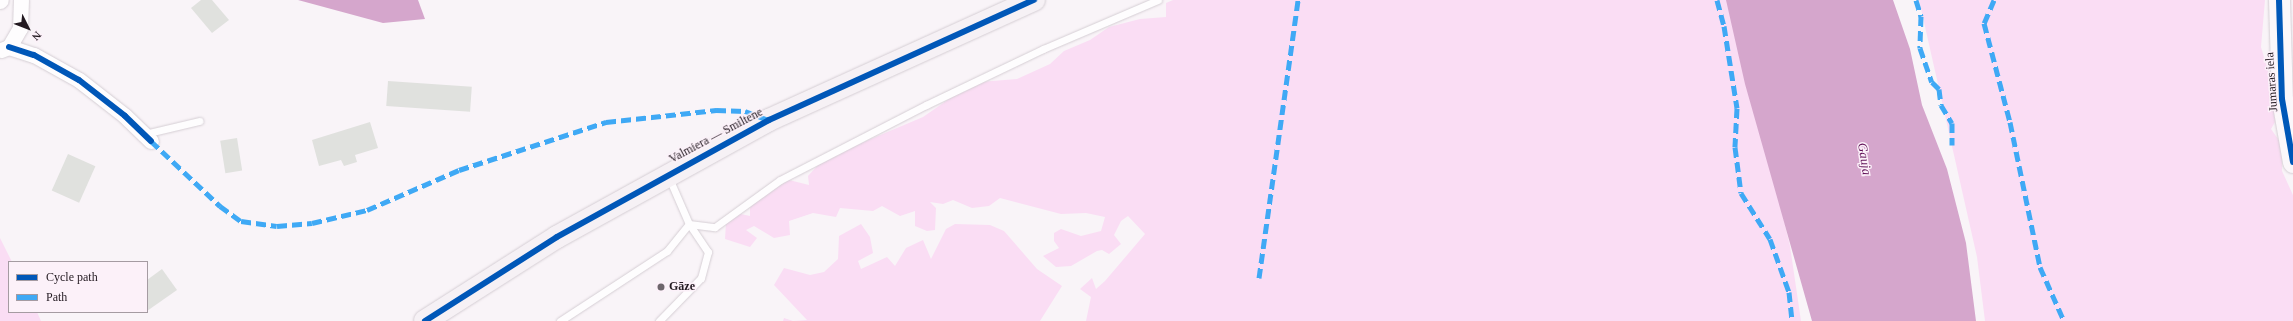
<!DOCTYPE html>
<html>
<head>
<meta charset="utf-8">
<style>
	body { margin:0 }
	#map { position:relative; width:2293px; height:321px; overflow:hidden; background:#f9f4f8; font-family:Georgia,serif }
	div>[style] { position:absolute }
	.green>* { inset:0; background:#faddf4 }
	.water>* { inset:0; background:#d5a6cc }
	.building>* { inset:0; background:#e0e1de; transform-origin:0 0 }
	.roads { filter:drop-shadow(0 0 1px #d5ced4) drop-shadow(0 0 1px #d5ced4) }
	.lane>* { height:7px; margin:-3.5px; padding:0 3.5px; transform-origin:3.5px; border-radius:3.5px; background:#fefdfe }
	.street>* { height:15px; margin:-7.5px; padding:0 7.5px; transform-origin:7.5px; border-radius:7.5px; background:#fefdfe }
	.secondary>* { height:21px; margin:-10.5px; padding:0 10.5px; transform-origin:10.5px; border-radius:10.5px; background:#fbf7fa }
	.primary>* { height:22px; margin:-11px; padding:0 11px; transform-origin:11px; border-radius:11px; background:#f6f1f5 }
	.quiet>* { height:5px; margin-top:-2.5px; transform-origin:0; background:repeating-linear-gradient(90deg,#3fa9f5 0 10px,transparent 0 15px) }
	.cycleway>* { height:6px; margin:-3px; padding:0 3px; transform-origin:3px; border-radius:3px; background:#0057b8 }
	.dots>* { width:11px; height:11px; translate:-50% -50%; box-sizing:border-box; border:2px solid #fcf1f9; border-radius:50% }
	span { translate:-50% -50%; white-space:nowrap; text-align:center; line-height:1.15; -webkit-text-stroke:3px #fcf1f9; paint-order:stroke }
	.street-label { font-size:12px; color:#221920 }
	.poi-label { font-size:12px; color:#221920; font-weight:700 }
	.left { translate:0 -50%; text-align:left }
	.water-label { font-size:13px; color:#5f0e55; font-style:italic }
	.legend { position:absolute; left:8px; top:261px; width:140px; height:52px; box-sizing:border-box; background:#fcf1f9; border:1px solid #a59ba2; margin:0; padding:5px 7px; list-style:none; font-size:12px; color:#221920 }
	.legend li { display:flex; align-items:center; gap:8px; height:20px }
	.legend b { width:20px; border:1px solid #a59ba2 }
	.north { position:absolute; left:8px; top:8px; width:40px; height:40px; -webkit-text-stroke:3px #fcf1f9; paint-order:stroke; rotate:132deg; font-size:11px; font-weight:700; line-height:16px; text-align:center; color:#221920 }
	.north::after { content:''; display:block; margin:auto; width:14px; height:18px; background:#221920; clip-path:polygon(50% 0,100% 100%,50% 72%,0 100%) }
</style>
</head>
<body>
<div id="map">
	<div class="green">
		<div style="clip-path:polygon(1173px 0,1732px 0,1790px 246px,1801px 321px,1086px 321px,1091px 297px,1080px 289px,1092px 278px,1096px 289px,1105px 281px,1145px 234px,1128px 216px,1121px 221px,1114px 235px,1121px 244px,1109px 254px,1102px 250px,1097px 251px,1071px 266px,1056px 267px,1043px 256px,1059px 248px,1054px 241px,1054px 233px,1061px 229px,1081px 236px,1101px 231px,1105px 217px,1086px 213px,1061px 214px,1000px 198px,989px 206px,972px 208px,953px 200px,943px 204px,930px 202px,936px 208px,935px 230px,927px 231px,915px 226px,915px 211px,900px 216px,882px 206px,873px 211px,840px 208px,836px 217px,813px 213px,789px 221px,790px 235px,774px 238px,754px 226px,746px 230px,757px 238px,750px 247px,725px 239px,726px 223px,736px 213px,750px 216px,750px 204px,789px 180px,809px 185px,808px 176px,818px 165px,852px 147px,923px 117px,949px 99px,980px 82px,1017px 79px,1050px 64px,1064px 51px,1090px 40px,1109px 27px,1140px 19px,1166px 17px,1166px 3px)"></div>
		<div style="clip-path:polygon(1919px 0,2265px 0,2261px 47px,2272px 84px,2275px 122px,2271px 129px,2283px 146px,2282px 171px,2293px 195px,2293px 321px,1985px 321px,1977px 257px)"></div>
		<div style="clip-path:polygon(861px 224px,870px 237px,873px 253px,858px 261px,861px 269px,887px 257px,895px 266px,906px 248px,923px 240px,931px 259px,946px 229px,955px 224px,990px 225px,1004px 231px,1037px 269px,1062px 286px,1040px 321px,783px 321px,784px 318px,793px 321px,807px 320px,774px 285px,784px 268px,810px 275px,824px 272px,838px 259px,839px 236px)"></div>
		<div style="clip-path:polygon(0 238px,12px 262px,9px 262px,9px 312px,37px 312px,41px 321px,0 321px)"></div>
	</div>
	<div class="water">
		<div style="clip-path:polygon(298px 0,418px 0,425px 19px,383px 23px)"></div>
		<div style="clip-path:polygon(1726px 0,1893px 0,1910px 49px,1922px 105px,1947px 169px,1966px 243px,1976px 321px,1812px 321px,1745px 84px)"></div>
	</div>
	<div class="building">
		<div style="clip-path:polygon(201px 0,212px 0,229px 20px,212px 33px,191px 8px)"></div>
		<div style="left:388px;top:81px;width:84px;height:25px;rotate:4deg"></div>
		<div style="clip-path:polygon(370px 122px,378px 148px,355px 155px,357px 162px,344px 166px,341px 160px,319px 166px,312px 140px)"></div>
		<div style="left:237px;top:138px;width:33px;height:17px;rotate:81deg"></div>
		<div style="left:68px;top:154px;width:30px;height:40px;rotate:24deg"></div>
		<div style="clip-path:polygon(162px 269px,177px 290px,147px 311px,147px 280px)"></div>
	</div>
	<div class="roads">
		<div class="lane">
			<div style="left:144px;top:134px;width:57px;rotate:-13.3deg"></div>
			<div style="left:689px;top:224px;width:26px;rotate:7deg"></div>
			<div style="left:715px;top:227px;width:80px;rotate:-35.9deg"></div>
			<div style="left:780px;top:180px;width:164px;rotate:-27.2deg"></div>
			<div style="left:926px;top:105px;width:130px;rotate:-25.6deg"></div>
			<div style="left:1043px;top:49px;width:125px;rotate:-23.1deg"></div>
			<div style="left:560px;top:321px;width:128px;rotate:-33.2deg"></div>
			<div style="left:667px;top:251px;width:35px;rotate:-51deg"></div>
			<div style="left:659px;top:321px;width:60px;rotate:-45.7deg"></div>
			<div style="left:701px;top:278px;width:27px;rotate:-75deg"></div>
			<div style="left:708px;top:252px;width:34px;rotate:-124deg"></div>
			<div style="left:689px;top:224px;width:50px;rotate:-113.5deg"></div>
		</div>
		<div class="street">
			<div style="left:0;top:1px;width:1px;rotate:-45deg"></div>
			<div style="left:9px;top:47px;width:26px;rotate:18deg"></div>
			<div style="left:34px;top:55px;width:51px;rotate:29.1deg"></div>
			<div style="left:79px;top:80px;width:58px;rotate:38deg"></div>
			<div style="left:125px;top:116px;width:36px;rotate:44deg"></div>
			<div style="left:1px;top:50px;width:9px;rotate:-21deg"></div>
			<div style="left:9px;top:47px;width:22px;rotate:-60deg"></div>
			<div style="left:20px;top:28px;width:28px;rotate:-88deg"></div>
		</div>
		<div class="secondary">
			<div style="left:2279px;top:0;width:99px;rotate:88.3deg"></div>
			<div style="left:2282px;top:99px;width:64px;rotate:80.1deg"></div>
		</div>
		<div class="primary">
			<div style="left:425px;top:321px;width:156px;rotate:-32.5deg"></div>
			<div style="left:557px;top:237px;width:242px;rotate:-28.9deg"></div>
			<div style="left:769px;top:120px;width:291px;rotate:-24.4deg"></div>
		</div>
	</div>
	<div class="quiet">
		<div style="left:1717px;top:0;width:27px;rotate:75deg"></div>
		<div style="left:1724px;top:26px;width:83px;rotate:81deg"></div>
		<div style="left:1737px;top:108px;width:39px;rotate:93deg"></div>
		<div style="left:1735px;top:147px;width:46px;rotate:82.6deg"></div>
		<div style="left:1741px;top:193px;width:54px;rotate:57.8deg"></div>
		<div style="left:1770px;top:239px;width:56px;rotate:70.3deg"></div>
		<div style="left:1789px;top:292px;width:29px;rotate:84deg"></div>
		<div style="left:1916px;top:0;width:17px;rotate:73deg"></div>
		<div style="left:1921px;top:16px;width:32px;rotate:92deg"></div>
		<div style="left:1920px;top:48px;width:36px;rotate:71deg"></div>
		<div style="left:1932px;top:82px;width:10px;rotate:45deg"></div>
		<div style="left:1939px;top:89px;width:16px;rotate:83deg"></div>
		<div style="left:1941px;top:105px;width:21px;rotate:59deg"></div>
		<div style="left:1952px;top:123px;width:22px;rotate:90deg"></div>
		<div style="left:1994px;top:0;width:25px;rotate:113deg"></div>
		<div style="left:1984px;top:23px;width:102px;rotate:75.3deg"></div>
		<div style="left:2010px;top:122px;width:148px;rotate:78.3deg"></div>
		<div style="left:2040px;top:267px;width:59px;rotate:66deg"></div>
		<div style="left:151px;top:141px;width:95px;rotate:43.3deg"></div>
		<div style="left:220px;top:206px;width:26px;rotate:36deg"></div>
		<div style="left:241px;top:221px;width:36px;rotate:8deg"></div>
		<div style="left:277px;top:226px;width:35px;rotate:-5deg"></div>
		<div style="left:312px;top:223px;width:57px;rotate:-13.3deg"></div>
		<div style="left:367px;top:210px;width:100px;rotate:-23.5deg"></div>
		<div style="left:459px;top:170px;width:155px;rotate:-18.1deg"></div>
		<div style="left:606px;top:122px;width:111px;rotate:-6.2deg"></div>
		<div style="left:716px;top:110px;width:29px;rotate:2deg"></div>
		<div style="left:745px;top:111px;width:26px;rotate:21deg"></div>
		<div style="left:1259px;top:278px;width:281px;rotate:-82deg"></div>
	</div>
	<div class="cycleway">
		<div style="left:2279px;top:0;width:99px;rotate:88.3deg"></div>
		<div style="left:2282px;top:99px;width:64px;rotate:80.1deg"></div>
		<div style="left:9px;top:47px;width:26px;rotate:18deg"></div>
		<div style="left:34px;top:55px;width:51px;rotate:29.1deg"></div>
		<div style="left:79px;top:80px;width:58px;rotate:38deg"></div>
		<div style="left:125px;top:116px;width:36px;rotate:44deg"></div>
		<div style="left:425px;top:321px;width:156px;rotate:-32.5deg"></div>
		<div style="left:557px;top:237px;width:242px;rotate:-28.9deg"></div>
		<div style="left:769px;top:120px;width:291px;rotate:-24.4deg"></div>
	</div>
	<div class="dots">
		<div style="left:661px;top:287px;background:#6d666c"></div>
	</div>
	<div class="street-label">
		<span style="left:2272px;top:82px;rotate:-94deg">Jumaras iela</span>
		<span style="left:716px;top:136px;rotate:-28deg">Valmiera — Smiltene</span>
	</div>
	<div class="poi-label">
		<span class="left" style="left:669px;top:287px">Gāze</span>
	</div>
	<div class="water-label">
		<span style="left:1864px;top:159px;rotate:81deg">Gauja</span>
	</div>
	<ul class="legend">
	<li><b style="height:5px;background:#0057b8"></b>Cycle path</li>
	<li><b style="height:5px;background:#3fa9f5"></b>Path</li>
	</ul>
	<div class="north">N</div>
</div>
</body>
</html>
